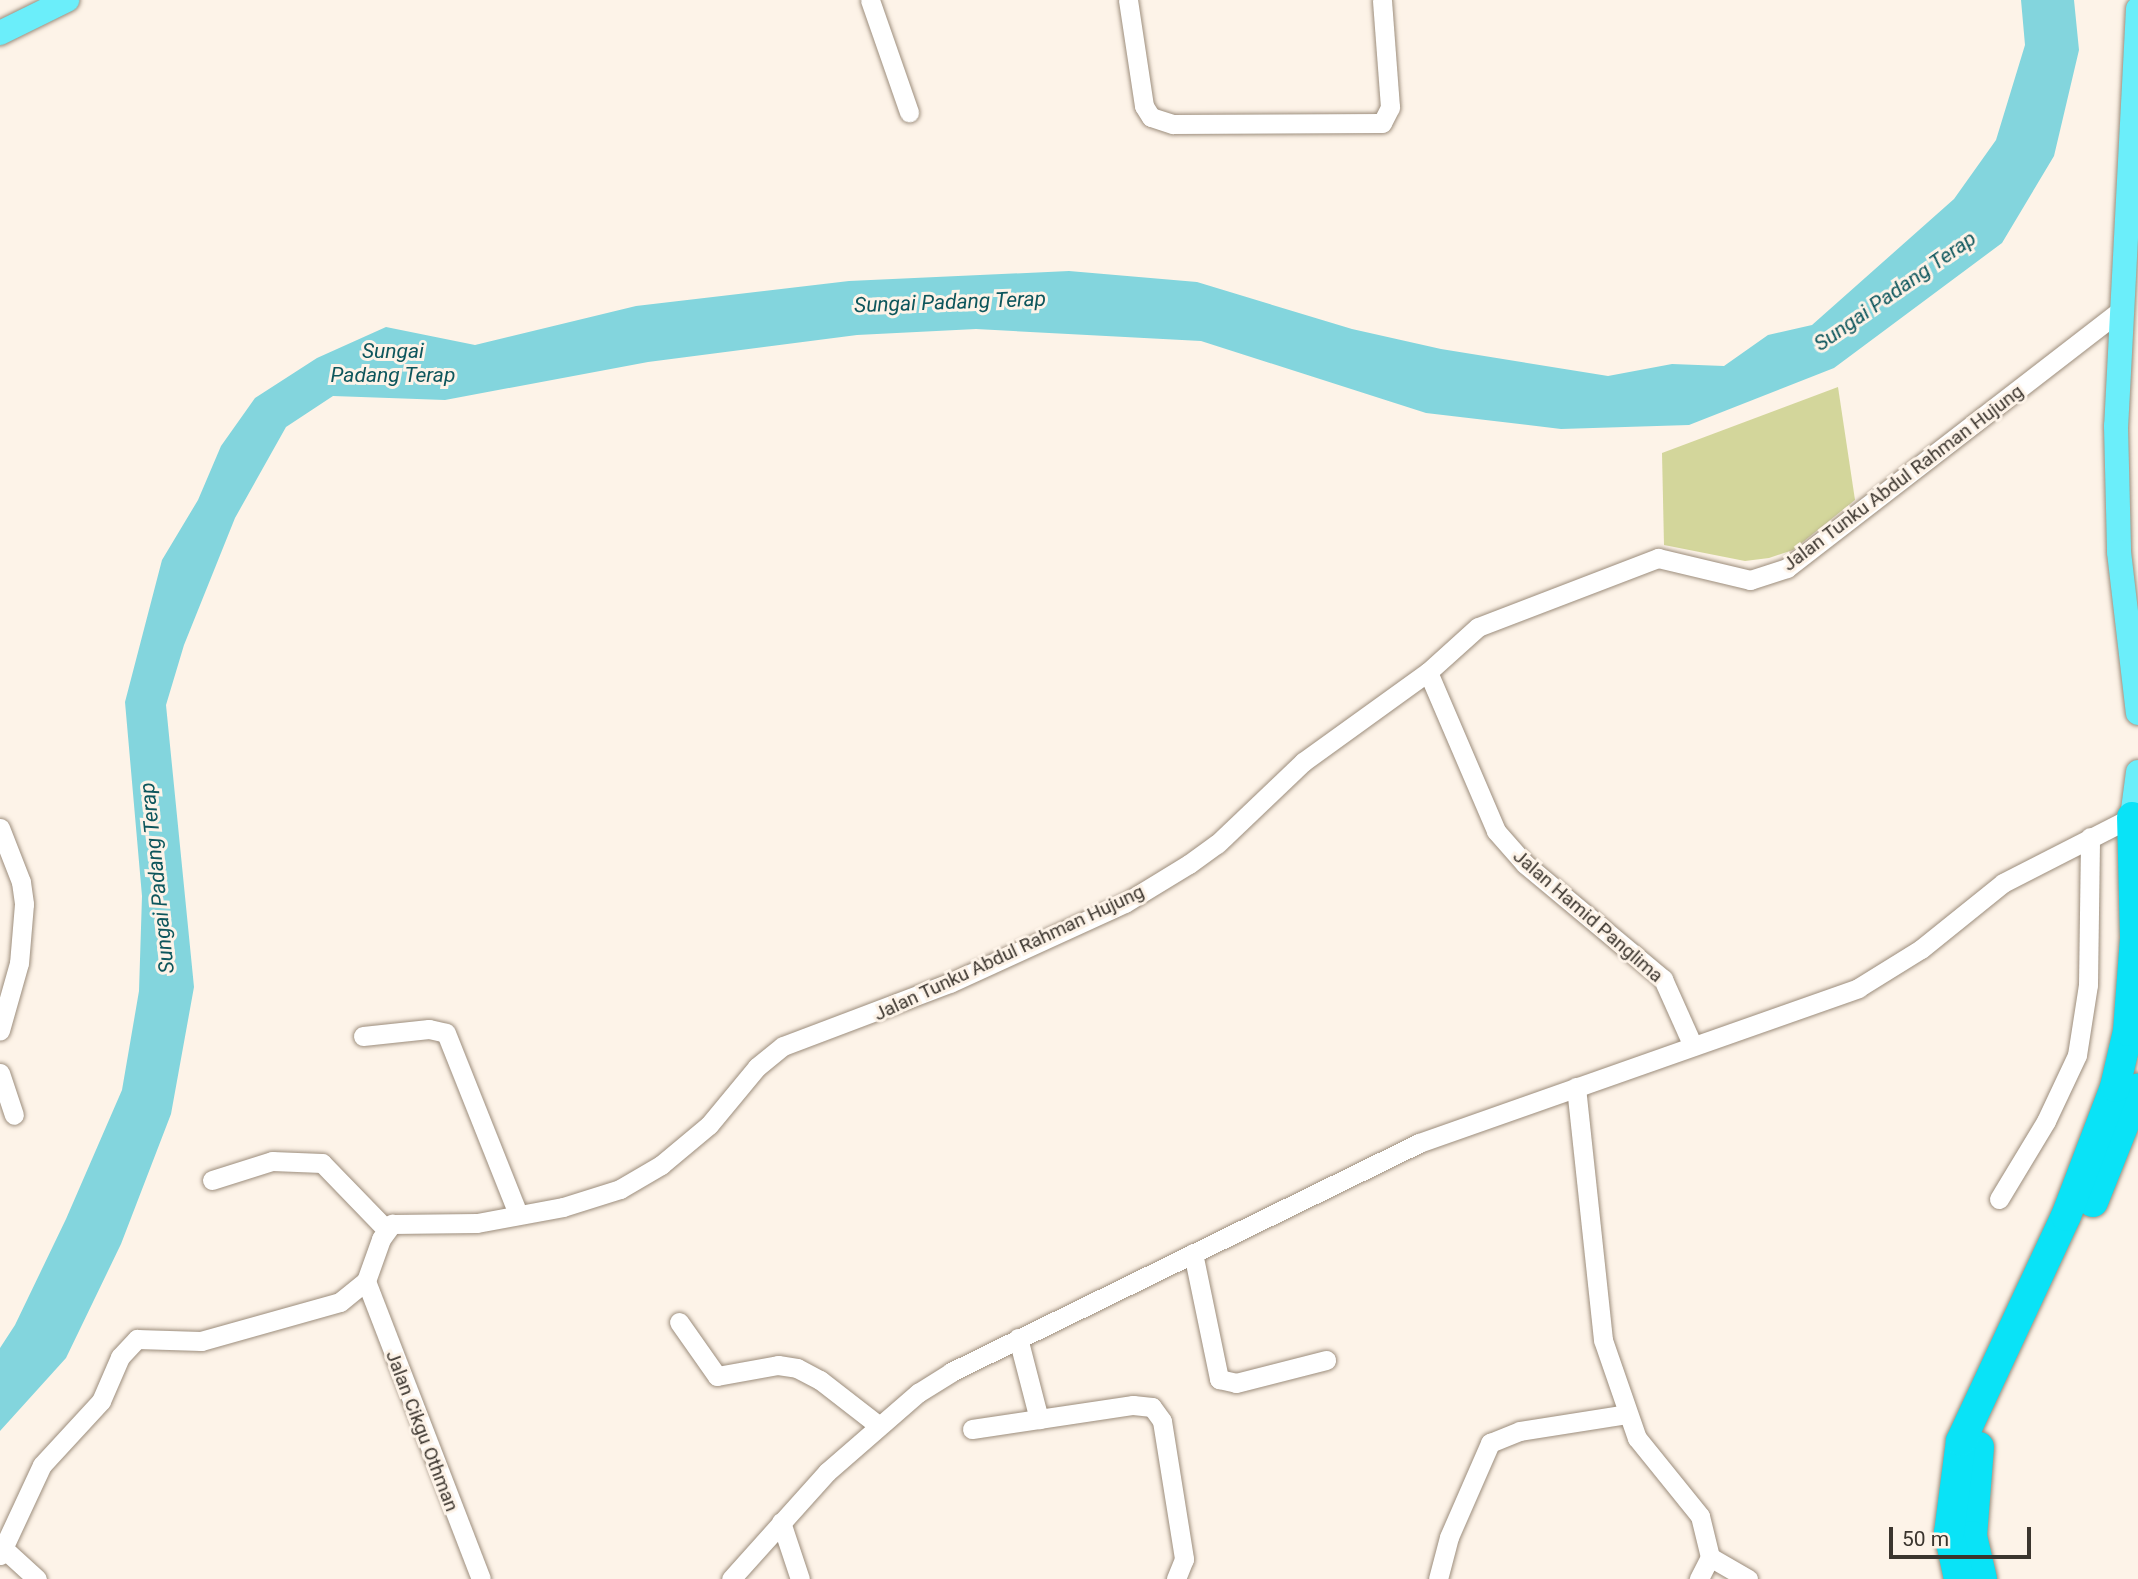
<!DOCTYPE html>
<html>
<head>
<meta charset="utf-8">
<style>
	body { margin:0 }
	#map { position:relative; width:2138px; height:1579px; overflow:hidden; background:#fdf3e8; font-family:Roboto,sans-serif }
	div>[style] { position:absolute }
	.green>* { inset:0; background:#d3d69b }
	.water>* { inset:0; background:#83d5dd }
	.roads { filter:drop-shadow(0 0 2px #9c8d7c) drop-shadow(0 0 2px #9c8d7c) }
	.minor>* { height:19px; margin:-9.5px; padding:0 9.5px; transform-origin:9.5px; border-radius:9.5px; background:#fff }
	.major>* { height:24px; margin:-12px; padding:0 12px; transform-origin:12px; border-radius:12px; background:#6beefa }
	.highway>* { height:30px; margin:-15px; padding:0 15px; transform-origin:15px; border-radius:15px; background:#09e3f7 }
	span { translate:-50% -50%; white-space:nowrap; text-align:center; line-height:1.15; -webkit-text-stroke:6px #fdf3e8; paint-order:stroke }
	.street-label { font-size:19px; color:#3b352e }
	.water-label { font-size:21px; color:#0d565c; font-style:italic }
	.scale { position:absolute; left:1889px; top:1527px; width:142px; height:32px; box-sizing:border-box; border:4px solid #3b352e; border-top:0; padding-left:9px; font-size:21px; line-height:24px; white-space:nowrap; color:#3b352e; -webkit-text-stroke:5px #fdf3e8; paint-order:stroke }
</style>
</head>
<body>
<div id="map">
	<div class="green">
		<div style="clip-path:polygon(1838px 387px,1855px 500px,1793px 550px,1769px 558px,1745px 561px,1664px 545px,1662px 453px)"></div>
	</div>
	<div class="water">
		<div style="clip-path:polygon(2021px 0,2074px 0,2079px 50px,2054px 156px,2002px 243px,1834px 368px,1689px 425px,1561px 429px,1426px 413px,1201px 341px,976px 329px,857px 335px,648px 362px,445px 400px,333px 396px,286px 427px,235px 518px,184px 645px,166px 705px,194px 987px,171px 1114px,121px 1244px,66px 1358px,0 1431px,0 1348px,15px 1325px,66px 1219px,122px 1090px,139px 991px,142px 896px,125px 702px,162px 560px,198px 500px,221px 446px,255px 398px,317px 358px,386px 327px,475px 345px,636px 306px,849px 281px,1069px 271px,1197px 282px,1352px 329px,1441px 349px,1608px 376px,1672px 364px,1724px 366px,1768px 335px,1812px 325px,1954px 199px,1996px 140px,2025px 45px)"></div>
	</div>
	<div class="roads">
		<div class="minor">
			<div style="left:870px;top:0;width:119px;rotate:70.8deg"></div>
			<div style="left:1128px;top:0;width:107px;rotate:81.4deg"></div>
			<div style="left:1144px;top:106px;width:13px;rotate:58deg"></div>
			<div style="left:1151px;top:117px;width:23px;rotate:18deg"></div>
			<div style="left:1173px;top:124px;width:209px;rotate:-0.3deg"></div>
			<div style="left:1382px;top:123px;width:18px;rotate:-63deg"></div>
			<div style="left:1390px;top:107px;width:107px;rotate:-94.3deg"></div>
			<div style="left:1428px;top:672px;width:173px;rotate:66.8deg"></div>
			<div style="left:1496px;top:831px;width:44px;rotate:48.7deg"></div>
			<div style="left:1525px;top:864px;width:180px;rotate:39.8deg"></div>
			<div style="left:1663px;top:979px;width:73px;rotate:65.9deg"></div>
			<div style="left:0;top:828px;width:58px;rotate:68.7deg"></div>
			<div style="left:21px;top:882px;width:22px;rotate:82deg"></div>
			<div style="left:24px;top:904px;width:59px;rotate:94.8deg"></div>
			<div style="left:19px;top:963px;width:70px;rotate:105.8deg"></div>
			<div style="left:363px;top:1036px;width:66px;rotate:-6.1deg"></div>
			<div style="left:429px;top:1029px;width:17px;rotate:13deg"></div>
			<div style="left:446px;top:1033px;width:195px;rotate:68.3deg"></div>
			<div style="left:0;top:1073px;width:44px;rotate:71.6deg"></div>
			<div style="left:1576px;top:1087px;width:254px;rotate:83.9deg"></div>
			<div style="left:1603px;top:1340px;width:104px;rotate:70.9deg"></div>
			<div style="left:1637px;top:1438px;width:100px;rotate:51.1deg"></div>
			<div style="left:1700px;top:1516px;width:42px;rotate:76.3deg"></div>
			<div style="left:1710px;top:1557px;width:25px;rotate:117deg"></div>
			<div style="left:212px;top:1180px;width:63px;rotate:-17.6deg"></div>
			<div style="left:272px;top:1161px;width:50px;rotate:2.3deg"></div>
			<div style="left:322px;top:1163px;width:92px;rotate:45.9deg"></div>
			<div style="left:1999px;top:1199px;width:91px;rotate:-58.9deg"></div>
			<div style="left:2046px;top:1121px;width:73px;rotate:-64.8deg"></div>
			<div style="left:2077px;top:1055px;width:71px;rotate:-81.1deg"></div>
			<div style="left:2088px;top:985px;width:148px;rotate:-89.2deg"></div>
			<div style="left:1193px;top:1253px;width:129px;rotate:78.3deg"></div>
			<div style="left:1219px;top:1379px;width:17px;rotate:13deg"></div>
			<div style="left:1236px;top:1383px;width:93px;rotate:-14.3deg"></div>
			<div style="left:366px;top:1281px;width:319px;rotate:68.9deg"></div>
			<div style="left:679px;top:1322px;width:66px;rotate:54.9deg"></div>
			<div style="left:717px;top:1376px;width:62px;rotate:-10.2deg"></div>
			<div style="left:778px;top:1365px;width:19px;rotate:9deg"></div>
			<div style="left:797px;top:1368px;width:26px;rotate:28deg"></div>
			<div style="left:820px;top:1380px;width:73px;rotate:37.8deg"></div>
			<div style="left:1018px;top:1338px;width:84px;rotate:75.5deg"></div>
			<div style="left:972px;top:1429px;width:163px;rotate:-8.5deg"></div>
			<div style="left:1133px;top:1405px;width:19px;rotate:6deg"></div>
			<div style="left:1152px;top:1407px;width:17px;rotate:54deg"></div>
			<div style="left:1162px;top:1421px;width:140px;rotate:80.9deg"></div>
			<div style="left:1184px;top:1559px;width:22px;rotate:112deg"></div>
			<div style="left:781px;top:1522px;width:60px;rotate:71.6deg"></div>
			<div style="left:3px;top:1548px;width:46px;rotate:42.4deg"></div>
			<div style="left:0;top:1555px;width:99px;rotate:-65deg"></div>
			<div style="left:42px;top:1465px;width:87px;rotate:-47.3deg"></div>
			<div style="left:101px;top:1401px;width:48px;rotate:-66.6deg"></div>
			<div style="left:120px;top:1357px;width:25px;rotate:-47deg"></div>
			<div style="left:137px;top:1339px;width:64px;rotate:1.8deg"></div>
			<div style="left:201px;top:1341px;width:144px;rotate:-15.7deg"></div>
			<div style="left:340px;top:1302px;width:33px;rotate:-39deg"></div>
			<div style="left:366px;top:1281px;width:45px;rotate:-70.3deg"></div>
			<div style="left:381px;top:1239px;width:19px;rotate:-54deg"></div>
			<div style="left:392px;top:1224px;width:85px;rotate:-0.7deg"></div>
			<div style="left:477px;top:1223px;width:87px;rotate:-10.5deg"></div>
			<div style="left:563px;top:1207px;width:60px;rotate:-17.5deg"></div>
			<div style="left:620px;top:1189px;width:48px;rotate:-30.3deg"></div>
			<div style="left:661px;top:1165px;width:62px;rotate:-39.8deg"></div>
			<div style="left:709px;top:1125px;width:75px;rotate:-50.4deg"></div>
			<div style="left:757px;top:1067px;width:33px;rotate:-39deg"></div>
			<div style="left:783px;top:1046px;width:178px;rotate:-20.7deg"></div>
			<div style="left:950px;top:983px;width:192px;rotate:-24.6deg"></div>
			<div style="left:1125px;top:903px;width:75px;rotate:-31.4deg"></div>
			<div style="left:1189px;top:864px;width:34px;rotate:-36deg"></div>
			<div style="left:1217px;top:844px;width:119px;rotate:-43.6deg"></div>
			<div style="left:1303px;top:762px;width:154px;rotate:-35.8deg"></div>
			<div style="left:1428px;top:672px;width:67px;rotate:-42deg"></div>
			<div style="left:1478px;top:627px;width:193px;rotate:-21deg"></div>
			<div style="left:1658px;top:558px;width:95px;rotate:13.4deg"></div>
			<div style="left:1750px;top:580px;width:39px;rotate:-18deg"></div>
			<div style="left:1787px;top:568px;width:425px;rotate:-37.7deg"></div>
			<div style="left:1710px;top:1557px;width:44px;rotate:30.1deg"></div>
			<div style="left:731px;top:1579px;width:144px;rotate:-48.1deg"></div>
			<div style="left:827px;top:1472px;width:121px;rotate:-41deg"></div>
			<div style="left:918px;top:1393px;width:39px;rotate:-32deg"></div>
			<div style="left:951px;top:1372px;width:521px;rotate:-26.07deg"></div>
			<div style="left:1419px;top:1143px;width:466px;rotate:-19.4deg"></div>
			<div style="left:1858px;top:988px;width:74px;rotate:-31.8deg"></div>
			<div style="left:1921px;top:949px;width:105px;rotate:-38.8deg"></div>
			<div style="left:2003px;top:883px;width:145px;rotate:-27.1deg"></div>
			<div style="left:1438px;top:1579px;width:43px;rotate:-75.3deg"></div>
			<div style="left:1449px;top:1537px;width:103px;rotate:-66.4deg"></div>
			<div style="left:1490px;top:1443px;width:32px;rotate:-22deg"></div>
			<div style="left:1520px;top:1431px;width:108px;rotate:-9deg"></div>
		</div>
		<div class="major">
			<div style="left:2138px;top:9px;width:418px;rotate:93deg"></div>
			<div style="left:2116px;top:426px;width:126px;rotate:88.6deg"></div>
			<div style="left:2119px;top:552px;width:162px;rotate:83.3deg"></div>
			<div style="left:0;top:33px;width:75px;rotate:-26.2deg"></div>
			<div style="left:2138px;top:772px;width:45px;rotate:97.6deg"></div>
			<div style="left:2132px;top:817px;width:6px;rotate:-18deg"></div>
		</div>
		<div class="highway">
			<div style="left:2093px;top:1202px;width:122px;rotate:-68.3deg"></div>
			<div style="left:1979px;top:1447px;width:89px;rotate:94.5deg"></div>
			<div style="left:1972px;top:1536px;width:44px;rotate:76.9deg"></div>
			<div style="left:1959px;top:1579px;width:47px;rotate:-102.3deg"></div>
			<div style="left:1949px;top:1533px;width:93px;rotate:-82.6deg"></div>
			<div style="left:1961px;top:1441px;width:248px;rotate:-65deg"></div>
			<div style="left:2066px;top:1216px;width:138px;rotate:-69.2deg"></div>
			<div style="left:2115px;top:1087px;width:57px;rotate:-76.9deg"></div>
			<div style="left:2128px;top:1031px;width:93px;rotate:-85.7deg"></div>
			<div style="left:2135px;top:938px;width:121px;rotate:-91.4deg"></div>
		</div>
	</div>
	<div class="street-label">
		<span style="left:1903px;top:478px;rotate:-37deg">Jalan Tunku Abdul Rahman Hujung</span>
		<span style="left:1588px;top:916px;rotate:41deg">Jalan Hamid Panglima</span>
		<span style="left:1009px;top:953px;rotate:-25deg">Jalan Tunku Abdul Rahman Hujung</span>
		<span style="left:422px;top:1431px;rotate:69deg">Jalan Cikgu Othman</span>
	</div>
	<div class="water-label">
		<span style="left:1895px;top:291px;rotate:-35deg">Sungai Padang Terap</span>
		<span style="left:950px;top:302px;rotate:-2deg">Sungai Padang Terap</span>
		<span style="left:393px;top:363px">Sungai<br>Padang Terap</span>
		<span style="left:157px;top:878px;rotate:-96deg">Sungai Padang Terap</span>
	</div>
	<div class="scale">50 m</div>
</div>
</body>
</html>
